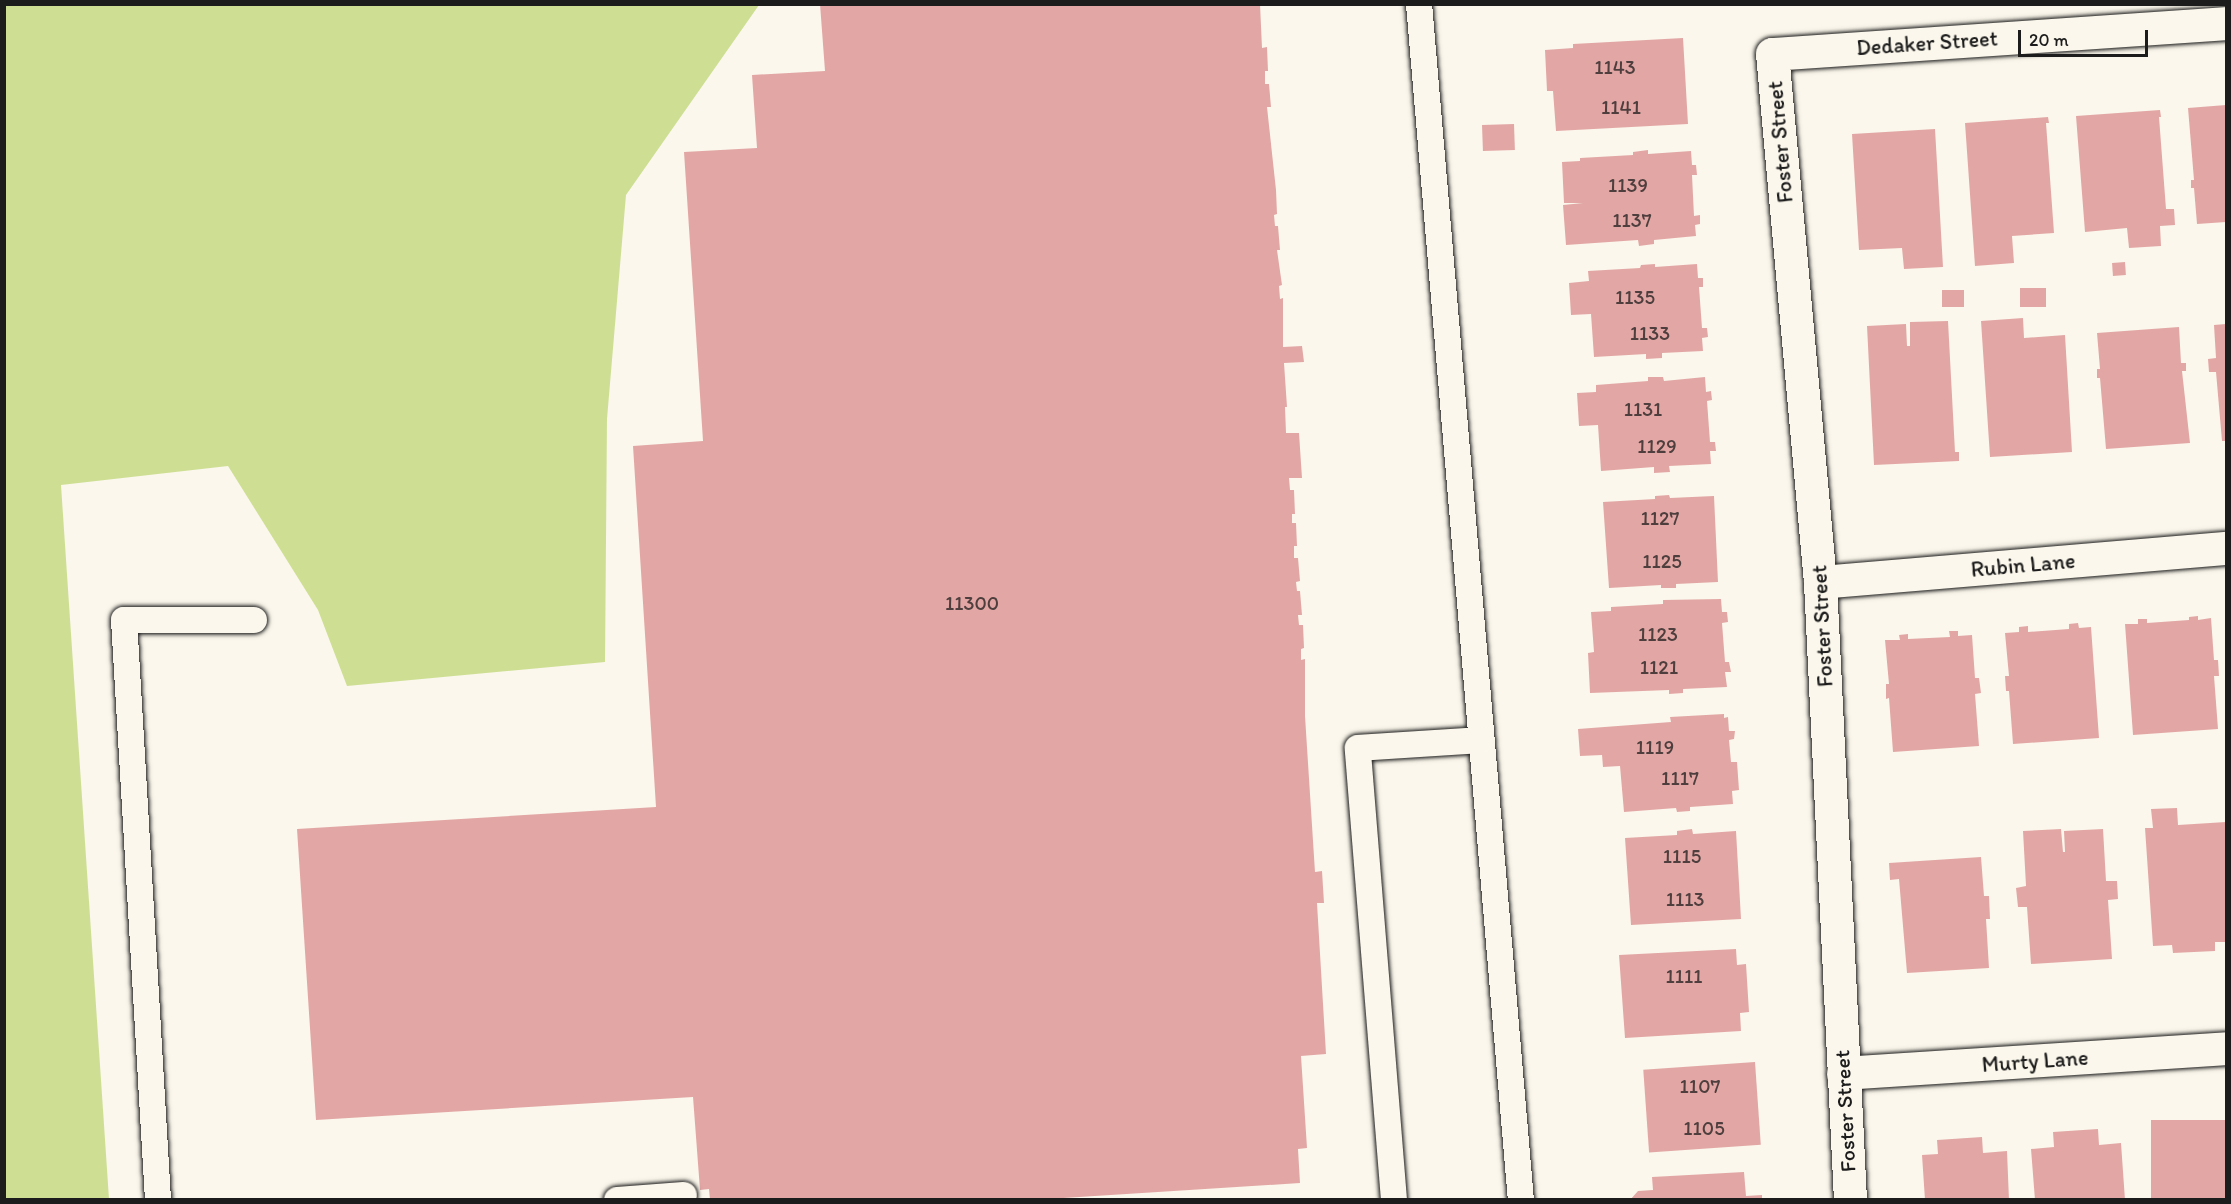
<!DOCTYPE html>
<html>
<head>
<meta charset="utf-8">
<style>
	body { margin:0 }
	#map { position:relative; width:2231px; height:1204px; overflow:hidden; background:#fbf7ec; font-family:Itim,sans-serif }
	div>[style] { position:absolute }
	.green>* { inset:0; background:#cedf94 }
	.building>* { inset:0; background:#e2a7a5; transform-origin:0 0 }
	.roads { filter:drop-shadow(0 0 2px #1c1c1c) drop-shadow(0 0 2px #1c1c1c) }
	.service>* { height:26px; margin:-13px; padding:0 13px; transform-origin:13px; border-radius:13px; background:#fbf7ec }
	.minor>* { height:33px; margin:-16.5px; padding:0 16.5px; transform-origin:16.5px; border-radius:16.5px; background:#fbf7ec }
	span { translate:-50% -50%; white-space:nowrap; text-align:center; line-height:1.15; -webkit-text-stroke:4.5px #fbf7ec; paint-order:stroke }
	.number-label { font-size:20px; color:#4e3f3e }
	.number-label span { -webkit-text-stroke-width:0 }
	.street-label { font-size:22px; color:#1c1c1c }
	.frame { position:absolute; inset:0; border:6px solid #1c1c1c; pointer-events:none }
	.scale { position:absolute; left:2018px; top:30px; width:130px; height:27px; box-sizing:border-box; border:3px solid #1c1c1c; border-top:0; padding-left:8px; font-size:18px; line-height:21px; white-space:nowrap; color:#1c1c1c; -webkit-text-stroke:4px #fbf7ec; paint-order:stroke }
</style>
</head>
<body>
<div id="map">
	<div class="green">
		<div style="clip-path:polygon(5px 4px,759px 5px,626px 195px,607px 419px,605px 662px,347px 686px,318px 610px,228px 466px,61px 485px,109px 1199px,5px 1199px)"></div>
	</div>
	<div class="building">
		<div style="clip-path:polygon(820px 4px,1260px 4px,1262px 48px,1267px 47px,1268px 71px,1265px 71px,1265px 84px,1269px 84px,1271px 107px,1267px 107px,1276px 190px,1277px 214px,1274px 215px,1275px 226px,1278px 226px,1280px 250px,1277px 250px,1282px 285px,1279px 286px,1280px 299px,1283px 298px,1283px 347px,1302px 346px,1304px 362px,1284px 363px,1287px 407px,1285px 407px,1286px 433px,1299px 433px,1302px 478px,1289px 478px,1290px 490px,1294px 490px,1295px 514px,1292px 514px,1292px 523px,1296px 523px,1297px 546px,1294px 546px,1294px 558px,1298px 558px,1300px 581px,1296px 582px,1297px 591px,1300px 591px,1302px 615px,1298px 615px,1299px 625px,1303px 625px,1304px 648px,1301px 649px,1301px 660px,1305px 659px,1305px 716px,1315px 872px,1322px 871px,1324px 903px,1317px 903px,1326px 1054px,1301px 1056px,1307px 1148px,1298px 1149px,1300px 1183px,1032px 1200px,710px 1200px,709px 1189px,700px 1190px,693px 1097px,316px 1120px,297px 829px,656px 807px,633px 446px,703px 441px,684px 152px,757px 148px,752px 75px,825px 71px)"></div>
		<div style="clip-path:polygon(1683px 38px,1688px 124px,1556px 131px,1553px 91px,1547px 91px,1545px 50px,1573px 48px,1573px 44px)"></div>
		<div style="clip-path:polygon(2226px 105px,2226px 222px,2197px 224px,2194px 188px,2191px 188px,2191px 180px,2194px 180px,2188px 108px)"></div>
		<div style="clip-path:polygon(2160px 110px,2161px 117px,2159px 117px,2166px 209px,2174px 209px,2175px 225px,2160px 226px,2161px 246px,2129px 248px,2127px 228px,2085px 232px,2076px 116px)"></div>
		<div style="clip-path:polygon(2048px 117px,2049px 123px,2046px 123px,2054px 233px,2012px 236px,2014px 263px,1975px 266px,1965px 123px)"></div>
		<div style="left:1514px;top:124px;width:26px;height:32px;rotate:88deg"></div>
		<div style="clip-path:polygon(1935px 129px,1943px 267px,1904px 269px,1902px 248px,1859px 250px,1852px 134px)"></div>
		<div style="clip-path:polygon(1648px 150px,1648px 154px,1691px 151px,1692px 165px,1696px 165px,1697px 175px,1692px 175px,1694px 216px,1700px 215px,1700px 224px,1695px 225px,1696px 236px,1654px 240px,1654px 244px,1639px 246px,1638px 240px,1566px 245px,1563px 205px,1583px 203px,1564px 203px,1562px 162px,1580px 161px,1580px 158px,1633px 155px,1633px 152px)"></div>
		<div style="left:2125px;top:262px;width:13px;height:13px;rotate:86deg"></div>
		<div style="clip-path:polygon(1655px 264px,1655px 267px,1697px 264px,1698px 278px,1703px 278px,1703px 287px,1699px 287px,1702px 328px,1707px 328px,1708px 337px,1702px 338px,1703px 351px,1662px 353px,1662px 358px,1646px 359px,1646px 354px,1594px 357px,1591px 314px,1571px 315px,1569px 283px,1589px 281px,1588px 271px,1640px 268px,1641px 265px)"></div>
		<div style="left:2046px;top:288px;width:19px;height:26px;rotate:90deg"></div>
		<div style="left:1964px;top:290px;width:17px;height:22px;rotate:90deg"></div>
		<div style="clip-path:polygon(2023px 318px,2024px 338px,2065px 335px,2072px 452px,1990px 457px,1981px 321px)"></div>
		<div style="clip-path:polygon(1948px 321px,1955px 452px,1959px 452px,1959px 461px,1874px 465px,1867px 326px,1906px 324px,1907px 346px,1910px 346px,1910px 322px)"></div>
		<div style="clip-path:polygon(2226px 324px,2226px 441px,2222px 441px,2216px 372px,2209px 372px,2208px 359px,2216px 358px,2214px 325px)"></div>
		<div style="clip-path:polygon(2179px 327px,2181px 363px,2186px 363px,2186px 371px,2182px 371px,2190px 443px,2106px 449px,2100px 378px,2097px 378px,2097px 369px,2100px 369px,2097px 333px)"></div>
		<div style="clip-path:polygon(1648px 377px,1663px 377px,1664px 381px,1705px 377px,1706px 392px,1711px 391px,1712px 400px,1707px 401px,1710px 442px,1715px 442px,1716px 451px,1710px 451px,1711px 464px,1669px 466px,1670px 472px,1654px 473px,1654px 467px,1601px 471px,1598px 425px,1579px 426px,1577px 393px,1596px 392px,1596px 385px,1648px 381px)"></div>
		<div style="clip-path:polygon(1669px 495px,1670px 498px,1714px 496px,1718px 582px,1676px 584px,1676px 588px,1661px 588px,1661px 585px,1609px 588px,1603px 502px,1655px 499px,1655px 496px)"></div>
		<div style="clip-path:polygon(1721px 599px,1722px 612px,1727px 612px,1728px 622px,1722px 623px,1725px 662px,1729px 662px,1731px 672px,1725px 672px,1727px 687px,1683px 689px,1683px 693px,1669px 694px,1669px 690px,1590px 693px,1588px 653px,1594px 652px,1591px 612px,1611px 611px,1611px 607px,1663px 604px,1663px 600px)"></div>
		<div style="clip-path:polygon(2198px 616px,2198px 620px,2211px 618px,2214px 660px,2218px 660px,2219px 676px,2214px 676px,2218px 729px,2133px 735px,2125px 624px,2138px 624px,2138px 619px,2147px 619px,2147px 623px,2189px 620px,2189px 617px)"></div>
		<div style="clip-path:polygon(2078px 623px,2079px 628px,2091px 627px,2099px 738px,2013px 744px,2009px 691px,2006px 691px,2005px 676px,2009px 676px,2005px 633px,2019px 632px,2019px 627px,2028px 626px,2028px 632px,2069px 629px,2069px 624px)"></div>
		<div style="clip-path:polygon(1949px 631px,1958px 631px,1958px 636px,1972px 635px,1975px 678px,1979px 678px,1981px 693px,1975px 694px,1979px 746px,1893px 752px,1889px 698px,1886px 699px,1886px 684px,1889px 684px,1885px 640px,1900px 640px,1899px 635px,1908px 634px,1908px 639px,1950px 637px)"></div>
		<div style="clip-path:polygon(1724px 714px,1724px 718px,1728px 717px,1729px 731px,1735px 731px,1734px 739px,1729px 740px,1731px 762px,1737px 762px,1739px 790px,1732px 791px,1733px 804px,1690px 807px,1690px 811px,1677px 812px,1676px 808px,1624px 812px,1620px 766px,1603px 767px,1602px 755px,1580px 756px,1578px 729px,1671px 722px,1670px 717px)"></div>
		<div style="clip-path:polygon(2177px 808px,2178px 825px,2226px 822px,2226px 942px,2215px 942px,2215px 951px,2173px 953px,2172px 945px,2153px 946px,2145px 828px,2153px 828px,2151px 809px)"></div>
		<div style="clip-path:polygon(1692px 829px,1693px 834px,1736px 831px,1741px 919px,1631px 925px,1625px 838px,1677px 835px,1677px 831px)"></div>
		<div style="clip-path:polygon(2061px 829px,2063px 852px,2065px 852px,2064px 831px,2103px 829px,2106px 881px,2117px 881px,2118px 899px,2108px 900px,2112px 959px,2031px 964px,2027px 907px,2018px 907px,2016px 888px,2026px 886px,2023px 831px)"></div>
		<div style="clip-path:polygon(1981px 857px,1984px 896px,1989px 896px,1990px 919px,1986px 919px,1989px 968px,1907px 973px,1899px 879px,1890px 880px,1889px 863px)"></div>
		<div style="clip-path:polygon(1736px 949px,1737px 965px,1746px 964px,1749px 1012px,1740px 1013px,1741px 1031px,1625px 1038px,1619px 955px)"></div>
		<div style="left:1755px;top:1062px;width:83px;height:112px;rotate:86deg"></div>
		<div style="left:2226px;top:1120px;width:80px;height:75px;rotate:90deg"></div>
		<div style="clip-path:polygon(2098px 1129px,2099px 1145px,2121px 1143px,2125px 1200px,2035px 1200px,2031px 1149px,2054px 1147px,2053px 1132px)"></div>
		<div style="clip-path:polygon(1982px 1137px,1983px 1153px,2007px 1151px,2009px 1200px,1925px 1200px,1922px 1155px,1938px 1154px,1937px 1140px)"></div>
		<div style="clip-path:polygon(1744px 1172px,1746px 1196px,1762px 1195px,1762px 1200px,1630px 1200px,1638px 1191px,1653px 1190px,1652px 1177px)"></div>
	</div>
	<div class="roads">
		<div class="service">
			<div style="left:1419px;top:4px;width:1200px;rotate:85.13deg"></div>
			<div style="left:158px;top:1200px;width:581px;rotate:-93.35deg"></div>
			<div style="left:124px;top:620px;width:130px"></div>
			<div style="left:617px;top:1200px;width:67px;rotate:-4.3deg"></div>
			<div style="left:1394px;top:1200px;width:453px;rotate:-94.6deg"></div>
			<div style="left:1358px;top:748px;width:123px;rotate:-3.7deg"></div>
		</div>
		<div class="minor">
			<div style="left:1820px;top:582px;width:407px;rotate:-4.8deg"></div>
			<div style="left:1843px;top:1073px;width:384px;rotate:-3.7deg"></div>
			<div style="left:1850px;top:1200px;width:619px;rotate:-92.78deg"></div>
			<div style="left:1820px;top:582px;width:530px;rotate:-95.19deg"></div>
			<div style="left:1772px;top:54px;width:455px;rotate:-3.9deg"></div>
		</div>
	</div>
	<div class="number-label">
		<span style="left:1615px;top:67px">1143</span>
		<span style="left:1621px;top:107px">1141</span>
		<span style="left:1628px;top:185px">1139</span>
		<span style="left:1632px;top:220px">1137</span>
		<span style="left:1635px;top:297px">1135</span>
		<span style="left:1650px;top:333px">1133</span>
		<span style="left:1643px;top:409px">1131</span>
		<span style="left:1657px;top:446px">1129</span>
		<span style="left:1660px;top:518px">1127</span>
		<span style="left:1662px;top:561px">1125</span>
		<span style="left:972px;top:603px">11300</span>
		<span style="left:1658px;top:634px">1123</span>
		<span style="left:1659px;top:667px">1121</span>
		<span style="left:1655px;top:747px">1119</span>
		<span style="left:1680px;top:778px">1117</span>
		<span style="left:1682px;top:856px">1115</span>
		<span style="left:1685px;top:899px">1113</span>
		<span style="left:1684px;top:976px">1111</span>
		<span style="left:1700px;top:1086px">1107</span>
		<span style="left:1704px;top:1128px">1105</span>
	</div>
	<div class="street-label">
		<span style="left:1927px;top:43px;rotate:-4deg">Dedaker Street</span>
		<span style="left:1780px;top:142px;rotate:-95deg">Foster Street</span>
		<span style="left:2023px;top:565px;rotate:-5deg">Rubin Lane</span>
		<span style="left:1822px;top:626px;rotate:-93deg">Foster Street</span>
		<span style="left:2035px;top:1061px;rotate:-4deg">Murty Lane</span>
		<span style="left:1845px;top:1111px;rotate:-93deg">Foster Street</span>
	</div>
	<div class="frame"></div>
	<div class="scale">20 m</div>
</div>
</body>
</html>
